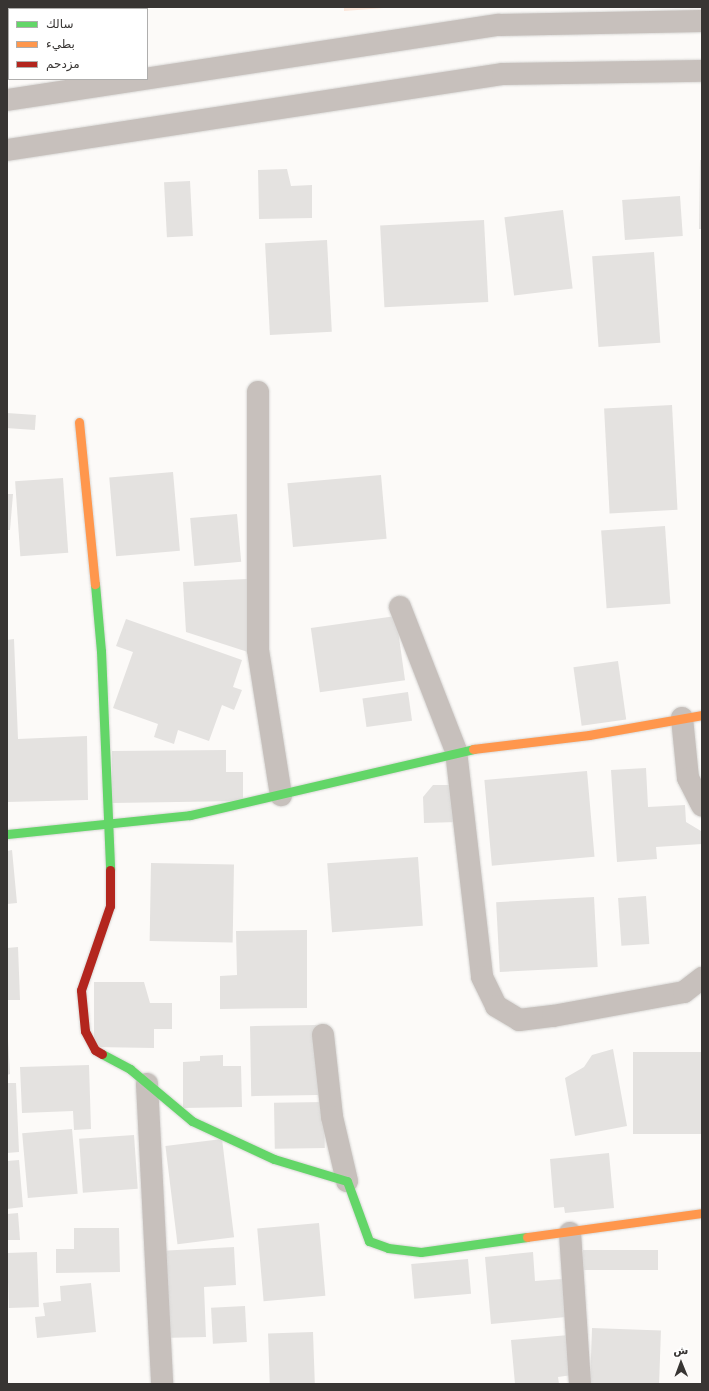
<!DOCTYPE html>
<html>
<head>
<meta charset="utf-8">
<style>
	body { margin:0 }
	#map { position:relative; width:709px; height:1391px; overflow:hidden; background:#fcfaf8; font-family:"DejaVu Sans",Cairo,sans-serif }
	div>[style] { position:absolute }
	.green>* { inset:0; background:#fbe6da }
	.building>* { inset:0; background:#e4e2e0; transform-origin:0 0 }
	.roads { filter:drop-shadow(0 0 1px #d8d7d5) drop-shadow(0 0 1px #d8d7d5) }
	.street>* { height:22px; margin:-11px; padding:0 11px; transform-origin:11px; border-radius:11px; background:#c7c0bc }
	.fast>* { height:9px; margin:-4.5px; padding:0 4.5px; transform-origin:4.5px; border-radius:4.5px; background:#63d668 }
	.slow>* { height:9px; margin:-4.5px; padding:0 4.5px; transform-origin:4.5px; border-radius:4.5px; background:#ff974d }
	.jam>* { height:9px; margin:-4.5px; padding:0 4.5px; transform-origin:4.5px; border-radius:4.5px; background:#b3261e }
	span { translate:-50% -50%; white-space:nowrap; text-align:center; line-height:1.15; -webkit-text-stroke:3px #fff; paint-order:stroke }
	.frame { position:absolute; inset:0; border:8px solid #383533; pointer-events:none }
	.legend { position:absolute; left:8px; top:8px; width:140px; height:72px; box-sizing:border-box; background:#fff; border:1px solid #afaead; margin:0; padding:5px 7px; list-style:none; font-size:12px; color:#383533 }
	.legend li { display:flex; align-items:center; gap:8px; height:20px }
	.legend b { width:20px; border:1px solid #afaead }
	.north { position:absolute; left:661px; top:1343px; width:40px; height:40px; -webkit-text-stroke:3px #fff; paint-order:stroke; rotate:359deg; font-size:11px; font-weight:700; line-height:16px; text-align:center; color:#383533 }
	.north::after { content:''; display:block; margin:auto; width:14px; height:18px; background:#383533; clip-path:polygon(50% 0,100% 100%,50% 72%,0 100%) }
</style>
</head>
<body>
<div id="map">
	<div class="green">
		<div style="clip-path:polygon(344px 7px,397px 7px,344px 11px)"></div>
	</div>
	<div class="building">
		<div style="clip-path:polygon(7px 7px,71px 7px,9px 9px,7px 68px)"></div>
		<div style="clip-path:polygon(700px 160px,702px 160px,702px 229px,699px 229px)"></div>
		<div style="clip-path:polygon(287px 169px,291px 186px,312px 185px,312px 218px,259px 219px,258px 170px)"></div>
		<div style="left:190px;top:181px;width:55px;height:26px;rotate:87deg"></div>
		<div style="left:680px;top:196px;width:40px;height:58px;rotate:86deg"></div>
		<div style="left:563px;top:210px;width:79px;height:59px;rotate:83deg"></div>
		<div style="left:484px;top:220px;width:82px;height:104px;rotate:87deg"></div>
		<div style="left:327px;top:240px;width:92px;height:62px;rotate:87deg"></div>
		<div style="left:654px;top:252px;width:91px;height:62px;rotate:86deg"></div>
		<div style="left:672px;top:405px;width:105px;height:68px;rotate:87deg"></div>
		<div style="left:7px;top:413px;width:29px;height:15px;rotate:4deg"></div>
		<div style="left:173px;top:472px;width:79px;height:64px;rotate:85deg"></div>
		<div style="left:381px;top:475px;width:64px;height:94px;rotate:85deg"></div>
		<div style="left:63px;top:478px;width:75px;height:48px;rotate:86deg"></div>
		<div style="clip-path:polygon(7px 494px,13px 494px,10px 530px,7px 530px)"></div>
		<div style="left:237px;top:514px;width:48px;height:47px;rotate:85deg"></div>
		<div style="left:665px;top:526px;width:78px;height:64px;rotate:86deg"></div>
		<div style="clip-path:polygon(247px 579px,251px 653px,186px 632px,183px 582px)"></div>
		<div style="left:396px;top:616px;width:65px;height:86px;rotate:82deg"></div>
		<div style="clip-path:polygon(126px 619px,242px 660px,233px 687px,242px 690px,234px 710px,222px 705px,209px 741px,178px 730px,174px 744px,154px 737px,158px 724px,113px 708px,133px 652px,116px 646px)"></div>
		<div style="clip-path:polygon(14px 639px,18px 739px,87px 736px,88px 800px,7px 802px,7px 640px)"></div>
		<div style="left:618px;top:661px;width:59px;height:45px;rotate:82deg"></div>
		<div style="left:408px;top:692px;width:29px;height:46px;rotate:82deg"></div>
		<div style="clip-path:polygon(226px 750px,226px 772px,243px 772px,243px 801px,112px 803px,112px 751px)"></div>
		<div style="clip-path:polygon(646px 768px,648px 807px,685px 805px,686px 822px,701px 831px,702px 844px,656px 847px,657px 859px,617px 862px,611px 770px)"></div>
		<div style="left:587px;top:771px;width:86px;height:103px;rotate:85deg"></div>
		<div style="clip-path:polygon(433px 785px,456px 785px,457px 822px,424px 823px,423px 797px)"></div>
		<div style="clip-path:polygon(12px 850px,17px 903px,7px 904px,7px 851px)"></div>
		<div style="left:418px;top:857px;width:69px;height:91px;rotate:86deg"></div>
		<div style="left:151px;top:863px;width:83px;height:78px;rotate:1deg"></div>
		<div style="left:646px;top:896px;width:48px;height:28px;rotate:86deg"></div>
		<div style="left:594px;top:897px;width:70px;height:98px;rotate:87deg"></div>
		<div style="clip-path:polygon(307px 930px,307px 1008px,220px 1009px,220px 976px,237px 975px,236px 931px)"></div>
		<div style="clip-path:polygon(18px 947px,20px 1000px,7px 1000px,7px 948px)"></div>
		<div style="clip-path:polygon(94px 982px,144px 982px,150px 1003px,172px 1003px,172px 1029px,154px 1029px,154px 1048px,94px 1047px)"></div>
		<div style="clip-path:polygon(7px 1022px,10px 1074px,7px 1075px)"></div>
		<div style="left:317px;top:1025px;width:70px;height:67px;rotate:89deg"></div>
		<div style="clip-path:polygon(613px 1049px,627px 1126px,575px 1136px,565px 1078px,584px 1067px,592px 1055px)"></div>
		<div style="left:633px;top:1052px;width:69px;height:82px"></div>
		<div style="clip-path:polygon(223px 1055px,223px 1066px,241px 1066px,242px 1107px,183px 1108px,183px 1062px,200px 1061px,200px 1056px)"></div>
		<div style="clip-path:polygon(89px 1065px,91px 1129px,74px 1130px,73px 1111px,22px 1113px,20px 1067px)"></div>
		<div style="clip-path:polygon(7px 1083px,16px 1083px,19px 1152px,7px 1153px)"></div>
		<div style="left:324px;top:1102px;width:46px;height:50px;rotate:89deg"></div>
		<div style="left:72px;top:1129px;width:65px;height:50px;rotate:85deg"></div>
		<div style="left:134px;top:1135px;width:54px;height:55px;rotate:86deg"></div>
		<div style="left:222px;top:1139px;width:99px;height:57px;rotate:83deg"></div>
		<div style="clip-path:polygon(609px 1153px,614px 1208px,565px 1213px,564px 1207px,554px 1208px,550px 1159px)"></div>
		<div style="clip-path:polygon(19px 1160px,23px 1207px,7px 1209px,7px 1161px)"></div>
		<div style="clip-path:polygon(18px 1213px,20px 1240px,7px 1240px,7px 1214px)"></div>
		<div style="left:319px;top:1223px;width:73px;height:62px;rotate:85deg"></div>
		<div style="clip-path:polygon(74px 1228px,119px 1228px,120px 1272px,56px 1273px,56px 1249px,74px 1249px)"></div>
		<div style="clip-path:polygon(234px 1247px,236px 1285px,204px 1287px,206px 1337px,161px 1338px,158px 1251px)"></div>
		<div style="left:658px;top:1250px;width:20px;height:75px;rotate:90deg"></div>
		<div style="left:37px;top:1252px;width:55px;height:30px;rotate:88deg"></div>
		<div style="clip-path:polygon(533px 1252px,535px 1281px,562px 1279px,566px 1317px,491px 1324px,485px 1257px)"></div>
		<div style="left:468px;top:1259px;width:35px;height:57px;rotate:85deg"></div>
		<div style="clip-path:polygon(91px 1283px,96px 1332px,37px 1338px,35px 1317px,45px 1316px,43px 1303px,61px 1301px,60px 1286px)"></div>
		<div style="left:245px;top:1306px;width:36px;height:34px;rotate:87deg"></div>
		<div style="left:592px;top:1328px;width:69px;height:56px;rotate:2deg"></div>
		<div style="left:313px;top:1332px;width:52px;height:45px;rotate:88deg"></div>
		<div style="clip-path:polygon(569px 1335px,572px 1375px,558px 1377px,559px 1384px,515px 1384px,511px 1340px)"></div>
	</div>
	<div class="roads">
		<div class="street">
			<div style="left:7px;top:100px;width:498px;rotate:-8.7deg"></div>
			<div style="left:499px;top:25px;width:203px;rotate:-1.1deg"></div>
			<div style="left:7px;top:150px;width:502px;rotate:-8.71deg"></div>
			<div style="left:503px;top:74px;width:199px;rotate:-0.9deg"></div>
			<div style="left:258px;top:392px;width:258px;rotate:90deg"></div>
			<div style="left:258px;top:650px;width:147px;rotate:81deg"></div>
			<div style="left:400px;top:607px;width:155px;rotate:68.7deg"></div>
			<div style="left:456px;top:751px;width:227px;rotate:83.4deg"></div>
			<div style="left:482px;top:977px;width:32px;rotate:64deg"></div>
			<div style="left:496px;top:1006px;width:27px;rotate:31deg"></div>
			<div style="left:519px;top:1020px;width:34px;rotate:-7deg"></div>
			<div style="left:553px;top:1016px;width:133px;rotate:-10.4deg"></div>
			<div style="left:684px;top:992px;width:23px;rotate:-38deg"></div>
			<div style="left:682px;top:718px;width:60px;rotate:84.3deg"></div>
			<div style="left:688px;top:778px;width:31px;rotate:63deg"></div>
			<div style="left:323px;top:1035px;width:82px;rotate:83.7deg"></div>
			<div style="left:332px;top:1117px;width:66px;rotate:76.8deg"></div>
			<div style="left:147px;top:1084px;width:300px;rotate:87.1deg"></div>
			<div style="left:570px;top:1233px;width:151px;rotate:86.2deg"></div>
		</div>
		<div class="fast">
			<div style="left:95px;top:584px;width:67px;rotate:84.9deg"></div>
			<div style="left:101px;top:651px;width:219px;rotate:87.6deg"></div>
			<div style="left:7px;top:834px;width:184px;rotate:-5.9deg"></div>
			<div style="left:190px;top:815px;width:291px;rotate:-13.1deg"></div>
			<div style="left:102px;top:1054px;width:32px;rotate:28deg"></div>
			<div style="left:130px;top:1069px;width:81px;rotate:40deg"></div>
			<div style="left:192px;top:1121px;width:90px;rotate:24.9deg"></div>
			<div style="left:274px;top:1159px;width:76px;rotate:16.8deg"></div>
			<div style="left:347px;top:1181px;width:64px;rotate:69.9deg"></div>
			<div style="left:369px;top:1241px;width:20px;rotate:20deg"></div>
			<div style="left:388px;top:1248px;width:33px;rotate:7deg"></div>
			<div style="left:421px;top:1252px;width:107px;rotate:-8.1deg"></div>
		</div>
		<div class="slow">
			<div style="left:79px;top:422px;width:163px;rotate:84.4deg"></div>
			<div style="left:473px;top:749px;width:117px;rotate:-6.9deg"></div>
			<div style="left:589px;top:735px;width:115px;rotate:-10deg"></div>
			<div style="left:527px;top:1237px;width:177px;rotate:-7.8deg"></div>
		</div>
		<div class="jam">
			<div style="left:102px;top:1054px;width:8px;rotate:-150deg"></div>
			<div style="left:95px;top:1050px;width:21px;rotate:-118deg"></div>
			<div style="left:85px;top:1031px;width:41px;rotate:-95.6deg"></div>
			<div style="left:81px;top:990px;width:89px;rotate:-71deg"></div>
			<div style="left:110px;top:906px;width:36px;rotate:-90deg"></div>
		</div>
	</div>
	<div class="frame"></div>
	<ul class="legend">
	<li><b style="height:5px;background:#63d668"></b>سالك</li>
	<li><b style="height:5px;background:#ff974d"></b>بطيء</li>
	<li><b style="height:5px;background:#b3261e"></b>مزدحم</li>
	</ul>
	<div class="north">ش</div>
</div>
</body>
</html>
